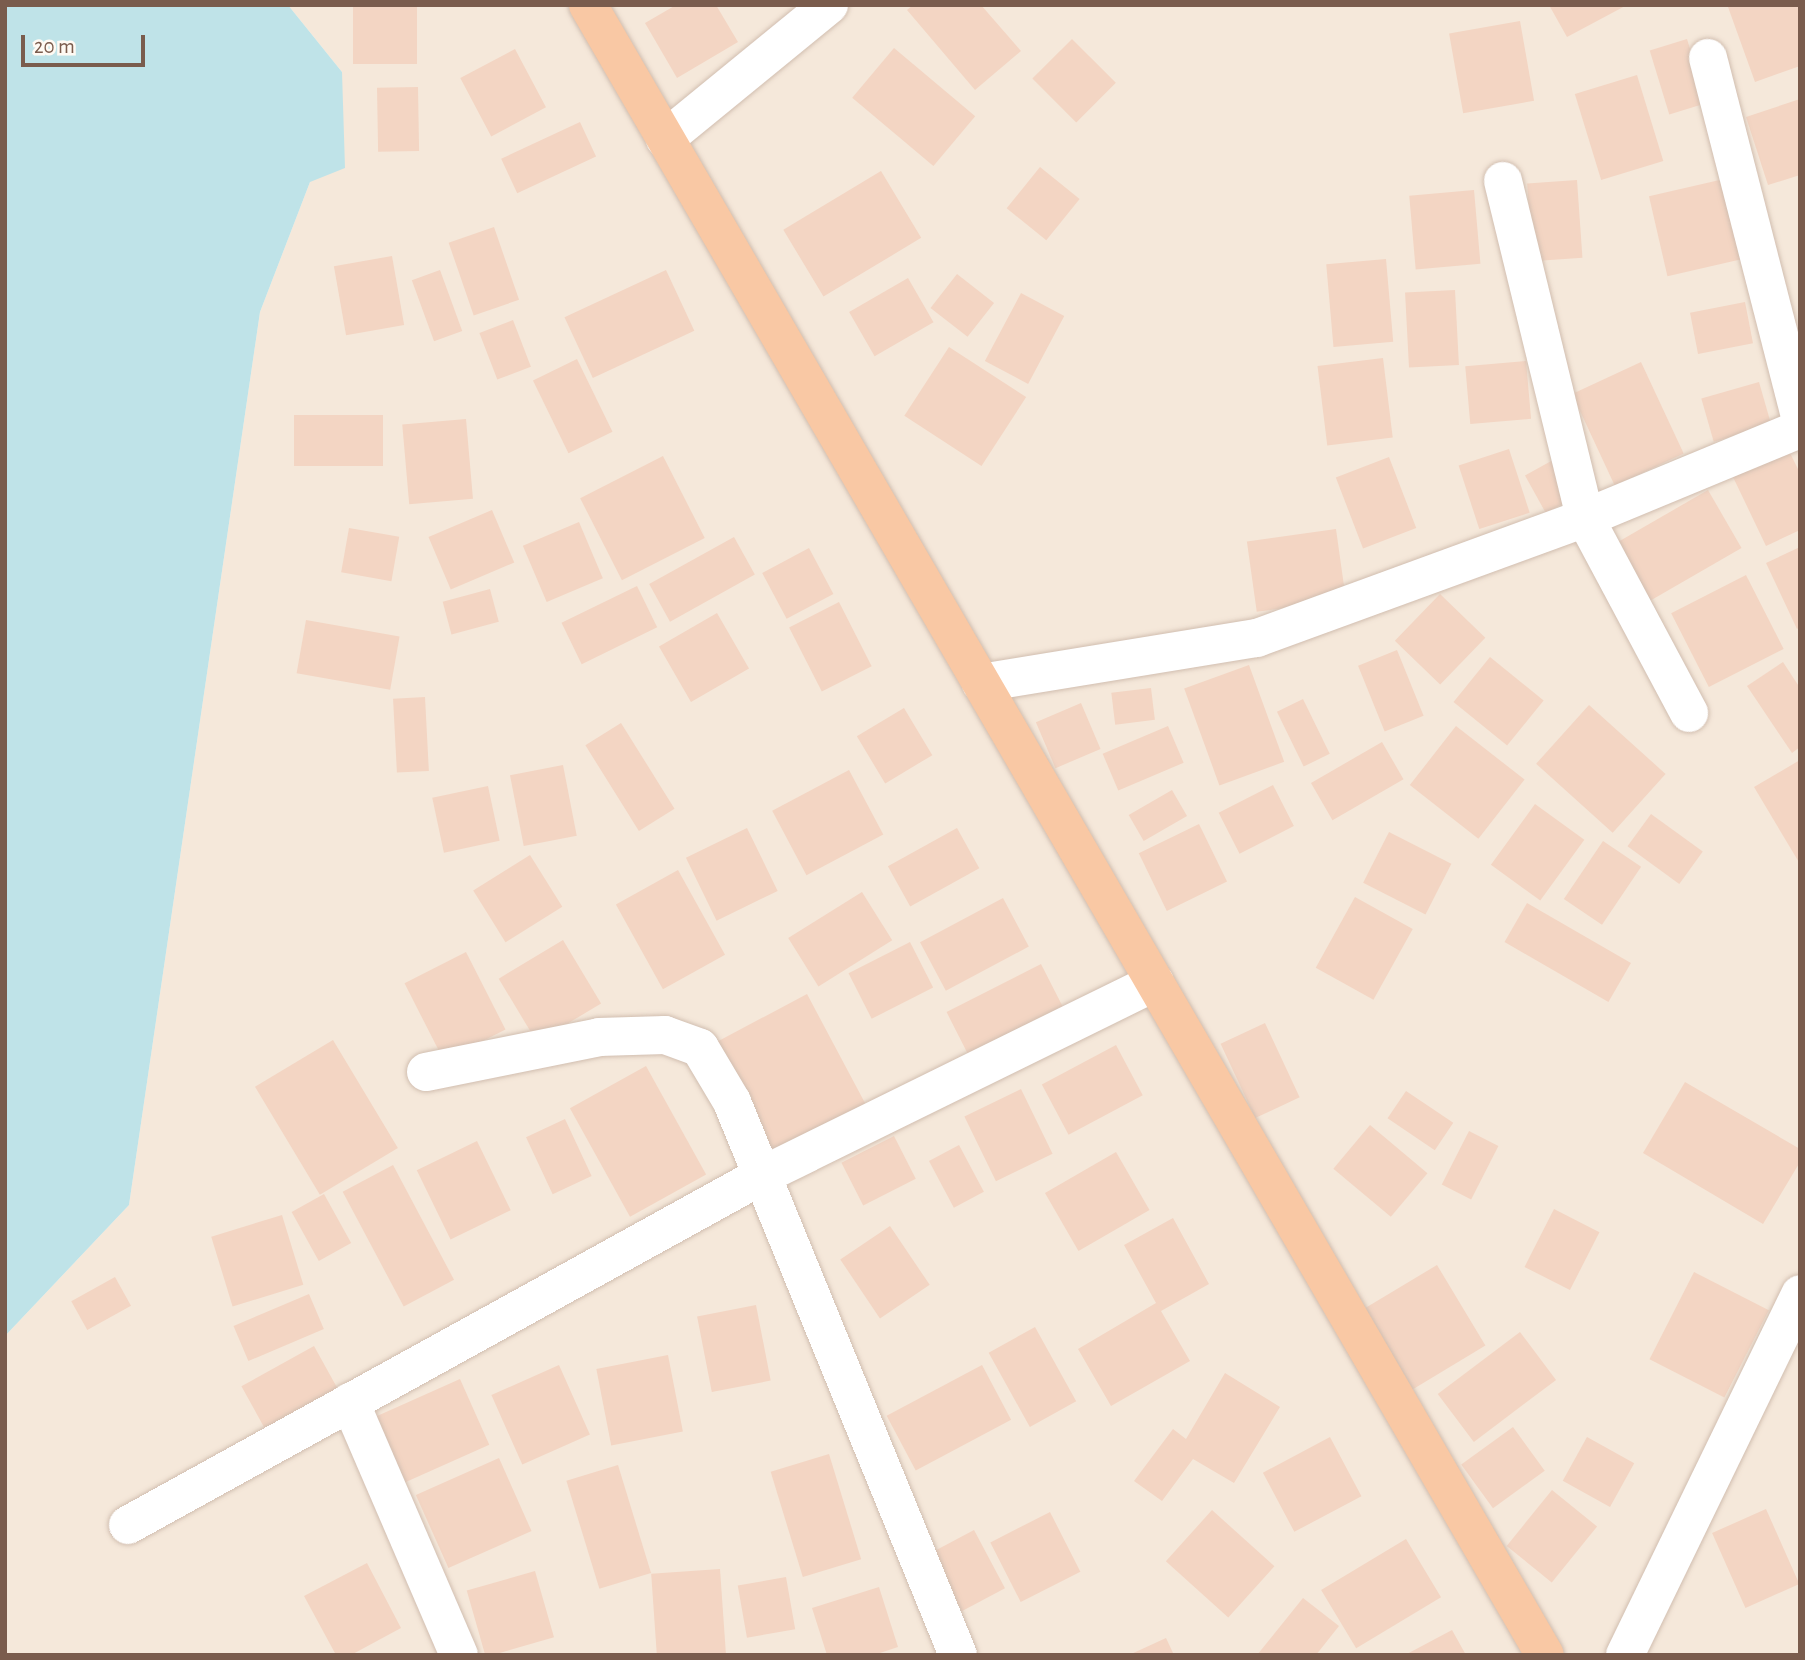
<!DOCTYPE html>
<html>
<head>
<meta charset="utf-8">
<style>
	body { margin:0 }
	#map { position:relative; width:1805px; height:1660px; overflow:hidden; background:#fdf6ec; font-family:"Alegreya Sans",sans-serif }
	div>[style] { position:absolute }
	.residential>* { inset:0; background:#f5e8da }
	.water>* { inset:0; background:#bfe3e8 }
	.building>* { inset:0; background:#f3d5c3; transform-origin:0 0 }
	.roads { filter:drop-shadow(0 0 2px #d1beb0) drop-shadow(0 0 2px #d1beb0) }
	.minor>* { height:38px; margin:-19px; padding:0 19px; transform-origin:19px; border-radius:19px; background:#fff }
	.trunk>* { height:38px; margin:-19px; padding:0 19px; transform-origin:19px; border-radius:19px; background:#f9c8a4 }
	span { translate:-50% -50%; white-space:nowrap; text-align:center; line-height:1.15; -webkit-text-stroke:5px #fffaf3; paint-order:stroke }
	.frame { position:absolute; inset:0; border:7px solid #7a5c4d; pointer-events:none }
	.scale { position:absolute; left:21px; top:35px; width:124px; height:32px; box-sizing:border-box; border:4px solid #7a5c4d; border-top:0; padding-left:9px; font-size:21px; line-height:24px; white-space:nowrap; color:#7a5c4d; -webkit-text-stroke:5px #fffaf3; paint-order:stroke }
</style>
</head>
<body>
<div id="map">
	<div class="residential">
		<div style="clip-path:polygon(288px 5px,1800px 5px,1800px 1655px,5px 1655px,5px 1336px,129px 1205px,260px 312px,310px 182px,342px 72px)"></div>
	</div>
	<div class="water">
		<div style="clip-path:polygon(5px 5px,288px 5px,342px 72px,345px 168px,310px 182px,260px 312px,129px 1205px,5px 1336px)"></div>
	</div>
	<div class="building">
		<div style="left:353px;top:5px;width:64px;height:59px"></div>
		<div style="clip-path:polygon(676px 5px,716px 5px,738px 42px,677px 78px,645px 23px)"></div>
		<div style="clip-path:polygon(913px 5px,981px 5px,1021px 51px,975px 90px,907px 10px)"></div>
		<div style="clip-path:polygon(1549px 5px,1627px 5px,1567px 37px)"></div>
		<div style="clip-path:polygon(1800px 5px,1800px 66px,1755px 82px,1728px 7px)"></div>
		<div style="left:1520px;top:21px;width:81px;height:72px;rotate:80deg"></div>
		<div style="left:1072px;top:39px;width:62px;height:56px;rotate:45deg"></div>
		<div style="left:1687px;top:39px;width:67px;height:39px;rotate:73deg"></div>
		<div style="left:894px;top:48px;width:106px;height:65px;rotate:40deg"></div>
		<div style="left:515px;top:49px;width:66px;height:62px;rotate:62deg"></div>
		<div style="left:1637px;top:75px;width:90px;height:65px;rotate:73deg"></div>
		<div style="left:418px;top:87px;width:64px;height:41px;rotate:89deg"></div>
		<div style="clip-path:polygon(1800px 99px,1800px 175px,1768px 185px,1746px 117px)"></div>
		<div style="left:580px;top:122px;width:38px;height:87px;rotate:65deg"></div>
		<div style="left:1040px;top:167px;width:51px;height:53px;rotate:39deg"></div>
		<div style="left:881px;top:171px;width:78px;height:114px;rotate:59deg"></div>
		<div style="left:1724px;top:179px;width:82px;height:77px;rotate:77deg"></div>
		<div style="left:1577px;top:180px;width:78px;height:50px;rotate:86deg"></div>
		<div style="left:1474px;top:190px;width:74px;height:65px;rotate:85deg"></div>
		<div style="left:494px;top:227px;width:77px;height:48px;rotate:71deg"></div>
		<div style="left:392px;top:256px;width:70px;height:59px;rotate:80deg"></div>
		<div style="left:1386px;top:259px;width:83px;height:60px;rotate:85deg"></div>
		<div style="left:440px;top:270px;width:65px;height:30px;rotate:70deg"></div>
		<div style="left:666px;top:270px;width:67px;height:112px;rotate:65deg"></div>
		<div style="left:957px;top:274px;width:47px;height:43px;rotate:38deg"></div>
		<div style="left:908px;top:278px;width:51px;height:68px;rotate:60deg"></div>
		<div style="left:1455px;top:290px;width:75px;height:50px;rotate:87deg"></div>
		<div style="left:1021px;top:293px;width:49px;height:77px;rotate:28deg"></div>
		<div style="left:1745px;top:302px;width:42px;height:56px;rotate:79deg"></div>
		<div style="left:513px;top:320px;width:50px;height:36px;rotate:69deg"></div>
		<div style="left:949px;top:347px;width:92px;height:82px;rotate:33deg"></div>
		<div style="left:1383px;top:358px;width:80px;height:66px;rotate:83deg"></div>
		<div style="left:577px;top:359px;width:81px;height:49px;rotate:64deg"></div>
		<div style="left:1526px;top:361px;width:58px;height:61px;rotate:85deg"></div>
		<div style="left:1641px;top:362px;width:101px;height:76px;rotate:65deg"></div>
		<div style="left:1759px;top:382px;width:45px;height:60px;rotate:74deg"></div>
		<div style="left:294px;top:415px;width:89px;height:51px"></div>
		<div style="left:466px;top:419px;width:80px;height:64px;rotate:85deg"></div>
		<div style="left:1509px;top:449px;width:67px;height:53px;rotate:72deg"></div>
		<div style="clip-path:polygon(1789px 451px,1800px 473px,1800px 530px,1766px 546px,1733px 477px)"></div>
		<div style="left:663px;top:456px;width:92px;height:93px;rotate:63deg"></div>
		<div style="left:1389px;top:457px;width:76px;height:57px;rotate:69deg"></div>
		<div style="left:1553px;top:460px;width:43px;height:32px;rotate:61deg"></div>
		<div style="left:1708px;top:490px;width:67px;height:105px;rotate:60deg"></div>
		<div style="left:492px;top:510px;width:57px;height:69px;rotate:67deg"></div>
		<div style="left:579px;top:522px;width:61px;height:61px;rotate:67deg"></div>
		<div style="left:349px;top:528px;width:51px;height:45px;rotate:10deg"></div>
		<div style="left:1336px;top:529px;width:71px;height:90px;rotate:82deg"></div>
		<div style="left:734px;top:537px;width:43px;height:97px;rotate:61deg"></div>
		<div style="clip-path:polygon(1800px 547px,1800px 627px,1797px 629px,1766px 563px)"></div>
		<div style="left:809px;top:548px;width:52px;height:53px;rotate:62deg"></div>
		<div style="left:1746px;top:575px;width:83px;height:84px;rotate:63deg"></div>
		<div style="left:637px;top:586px;width:46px;height:84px;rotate:64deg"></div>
		<div style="left:490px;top:589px;width:34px;height:49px;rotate:75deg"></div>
		<div style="left:1440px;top:594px;width:63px;height:65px;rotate:44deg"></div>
		<div style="left:839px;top:602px;width:72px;height:56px;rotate:63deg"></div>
		<div style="left:717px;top:613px;width:64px;height:67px;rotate:60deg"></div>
		<div style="left:306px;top:620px;width:95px;height:54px;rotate:10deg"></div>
		<div style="left:1397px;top:650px;width:71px;height:42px;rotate:68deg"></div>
		<div style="left:1490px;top:657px;width:69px;height:58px;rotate:39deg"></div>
		<div style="clip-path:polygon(1783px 662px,1800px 688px,1800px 747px,1792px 753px,1747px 686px)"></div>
		<div style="left:1249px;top:665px;width:103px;height:69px;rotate:70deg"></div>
		<div style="left:1151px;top:688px;width:32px;height:40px;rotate:83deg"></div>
		<div style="left:425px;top:697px;width:74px;height:32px;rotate:87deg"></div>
		<div style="left:1303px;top:699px;width:61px;height:29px;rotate:64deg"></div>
		<div style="left:1081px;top:703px;width:50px;height:49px;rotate:67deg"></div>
		<div style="left:1589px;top:705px;width:103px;height:79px;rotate:42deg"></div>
		<div style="left:904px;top:708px;width:55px;height:55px;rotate:59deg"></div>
		<div style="left:621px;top:723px;width:101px;height:42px;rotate:58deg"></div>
		<div style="left:1168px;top:726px;width:40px;height:71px;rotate:67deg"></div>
		<div style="left:1456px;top:726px;width:87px;height:75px;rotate:38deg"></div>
		<div style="left:1382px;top:742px;width:43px;height:82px;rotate:60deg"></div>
		<div style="clip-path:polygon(1800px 760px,1800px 864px,1754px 787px)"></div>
		<div style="left:563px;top:765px;width:72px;height:54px;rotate:79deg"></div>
		<div style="left:849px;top:770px;width:73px;height:87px;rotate:62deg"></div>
		<div style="left:1273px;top:785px;width:46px;height:61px;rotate:63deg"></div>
		<div style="left:488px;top:786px;width:56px;height:57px;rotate:78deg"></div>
		<div style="left:1172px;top:790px;width:30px;height:50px;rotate:60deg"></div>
		<div style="left:1535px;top:804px;width:61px;height:75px;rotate:36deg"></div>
		<div style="left:1651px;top:814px;width:64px;height:40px;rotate:36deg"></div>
		<div style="left:1199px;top:824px;width:64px;height:67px;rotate:64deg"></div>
		<div style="left:747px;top:828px;width:70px;height:68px;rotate:64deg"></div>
		<div style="left:957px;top:828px;width:46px;height:79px;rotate:61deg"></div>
		<div style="left:1389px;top:832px;width:70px;height:57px;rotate:27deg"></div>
		<div style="left:1603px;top:841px;width:46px;height:70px;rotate:34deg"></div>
		<div style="left:530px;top:855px;width:61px;height:67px;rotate:58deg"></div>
		<div style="left:678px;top:870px;width:97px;height:71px;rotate:61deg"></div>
		<div style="left:862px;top:892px;width:57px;height:87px;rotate:58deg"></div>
		<div style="left:1355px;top:897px;width:66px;height:81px;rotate:29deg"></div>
		<div style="left:1003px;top:898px;width:55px;height:94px;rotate:62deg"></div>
		<div style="left:1527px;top:903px;width:120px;height:45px;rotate:30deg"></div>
		<div style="left:563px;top:940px;width:74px;height:75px;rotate:59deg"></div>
		<div style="left:910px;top:942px;width:51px;height:69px;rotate:63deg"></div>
		<div style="left:466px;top:952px;width:87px;height:69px;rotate:63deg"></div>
		<div style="left:1041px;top:964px;width:54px;height:106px;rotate:63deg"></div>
		<div style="left:807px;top:994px;width:136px;height:105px;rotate:62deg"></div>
		<div style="left:1265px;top:1023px;width:82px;height:49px;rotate:65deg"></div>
		<div style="left:333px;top:1040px;width:126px;height:91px;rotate:59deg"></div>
		<div style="left:1116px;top:1045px;width:57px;height:84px;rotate:62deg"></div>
		<div style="left:646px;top:1066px;width:124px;height:87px;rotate:61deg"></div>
		<div style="clip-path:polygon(1685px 1082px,1800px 1149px,1800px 1162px,1763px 1224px,1643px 1153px)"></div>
		<div style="left:1021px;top:1089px;width:72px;height:63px;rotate:64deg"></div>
		<div style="left:1406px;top:1091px;width:57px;height:33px;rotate:34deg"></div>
		<div style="left:565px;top:1119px;width:63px;height:43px;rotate:65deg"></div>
		<div style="left:1370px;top:1125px;width:75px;height:57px;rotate:40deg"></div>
		<div style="left:1469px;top:1131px;width:33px;height:60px;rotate:27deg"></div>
		<div style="left:894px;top:1136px;width:48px;height:59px;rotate:63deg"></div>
		<div style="left:477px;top:1141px;width:77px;height:67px;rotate:64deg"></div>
		<div style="left:959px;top:1145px;width:53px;height:34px;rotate:62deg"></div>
		<div style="left:1116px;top:1152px;width:67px;height:82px;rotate:60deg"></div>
		<div style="left:393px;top:1165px;width:130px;height:57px;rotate:62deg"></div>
		<div style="left:324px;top:1194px;width:56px;height:37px;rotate:61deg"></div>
		<div style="left:1554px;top:1209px;width:51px;height:65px;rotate:27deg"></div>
		<div style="left:282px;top:1215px;width:73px;height:74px;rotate:73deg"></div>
		<div style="clip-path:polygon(1173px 1218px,1209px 1284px,1161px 1311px,1190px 1361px,1111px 1406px,1078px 1349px,1156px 1303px,1124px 1245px)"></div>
		<div style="left:890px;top:1226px;width:71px;height:60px;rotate:56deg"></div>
		<div style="left:1437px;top:1265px;width:94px;height:87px;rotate:59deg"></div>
		<div style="left:1694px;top:1272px;width:84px;height:98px;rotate:27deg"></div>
		<div style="left:115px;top:1277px;width:33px;height:50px;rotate:61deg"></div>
		<div style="left:309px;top:1294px;width:38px;height:82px;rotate:67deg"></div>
		<div style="left:756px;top:1305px;width:77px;height:60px;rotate:79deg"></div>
		<div style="left:1035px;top:1327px;width:85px;height:53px;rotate:61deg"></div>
		<div style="left:1520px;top:1332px;width:60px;height:103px;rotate:53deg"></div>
		<div style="left:314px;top:1346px;width:52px;height:83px;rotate:61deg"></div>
		<div style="left:668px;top:1355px;width:78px;height:73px;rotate:79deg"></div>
		<div style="left:559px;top:1365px;width:76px;height:74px;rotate:66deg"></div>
		<div style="left:982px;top:1365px;width:62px;height:108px;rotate:62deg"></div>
		<div style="clip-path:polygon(1225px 1373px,1280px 1407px,1234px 1483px,1193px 1459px,1162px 1501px,1134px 1481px,1173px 1429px,1186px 1439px)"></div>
		<div style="left:460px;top:1379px;width:72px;height:95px;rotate:66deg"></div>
		<div style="left:1513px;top:1427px;width:54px;height:64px;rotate:54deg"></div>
		<div style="left:1330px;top:1437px;width:67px;height:76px;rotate:62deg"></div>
		<div style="left:1587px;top:1437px;width:54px;height:50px;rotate:29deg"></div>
		<div style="left:829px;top:1454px;width:110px;height:61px;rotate:73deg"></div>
		<div style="left:499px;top:1458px;width:80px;height:91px;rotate:66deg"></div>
		<div style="left:618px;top:1465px;width:113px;height:54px;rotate:73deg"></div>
		<div style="left:1552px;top:1490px;width:58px;height:72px;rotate:39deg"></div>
		<div style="left:1766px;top:1509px;width:82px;height:59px;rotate:66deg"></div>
		<div style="left:1212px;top:1510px;width:84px;height:69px;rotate:42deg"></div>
		<div style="left:1050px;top:1512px;width:67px;height:67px;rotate:63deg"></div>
		<div style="left:974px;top:1530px;width:66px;height:49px;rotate:62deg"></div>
		<div style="left:1406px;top:1539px;width:68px;height:99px;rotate:59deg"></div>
		<div style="clip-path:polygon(367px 1563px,401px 1628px,351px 1655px,336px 1655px,304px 1596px)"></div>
		<div style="left:720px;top:1569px;width:86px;height:69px;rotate:86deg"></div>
		<div style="left:535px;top:1571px;width:69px;height:71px;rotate:74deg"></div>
		<div style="left:786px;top:1577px;width:53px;height:49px;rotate:80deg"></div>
		<div style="clip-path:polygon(879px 1587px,898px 1647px,874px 1655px,827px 1655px,812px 1608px)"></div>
		<div style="clip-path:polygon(1303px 1598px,1339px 1626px,1316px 1655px,1257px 1655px)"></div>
		<div style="clip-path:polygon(1452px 1630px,1466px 1655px,1405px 1655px)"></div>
		<div style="clip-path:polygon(1166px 1638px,1174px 1655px,1129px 1655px)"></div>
	</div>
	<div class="roads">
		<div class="minor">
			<div style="left:1708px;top:58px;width:371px;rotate:75.6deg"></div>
			<div style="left:665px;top:139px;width:212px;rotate:-39.3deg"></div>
			<div style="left:1503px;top:181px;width:347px;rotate:76.3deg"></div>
			<div style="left:1585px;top:518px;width:221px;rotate:61.9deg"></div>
			<div style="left:981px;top:683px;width:280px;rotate:-9.3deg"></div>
			<div style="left:1257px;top:638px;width:349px;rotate:-20.1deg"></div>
			<div style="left:1585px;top:518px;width:233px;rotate:-22.5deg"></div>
			<div style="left:426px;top:1072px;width:177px;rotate:-11.4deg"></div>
			<div style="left:599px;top:1037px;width:66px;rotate:-1.7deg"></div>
			<div style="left:665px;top:1035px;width:37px;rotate:20deg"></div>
			<div style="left:700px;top:1048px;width:63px;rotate:59.3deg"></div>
			<div style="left:732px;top:1102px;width:597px;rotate:67.77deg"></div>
			<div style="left:350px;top:1402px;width:275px;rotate:66.7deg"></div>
			<div style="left:128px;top:1525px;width:723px;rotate:-28.87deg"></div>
			<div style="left:761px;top:1176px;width:439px;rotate:-26.2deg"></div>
			<div style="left:1625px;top:1655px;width:401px;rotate:-64.1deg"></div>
		</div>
		<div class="trunk">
			<div style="left:588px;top:5px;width:1907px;rotate:59.89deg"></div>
		</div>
	</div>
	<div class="frame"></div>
	<div class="scale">20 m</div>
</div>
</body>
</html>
